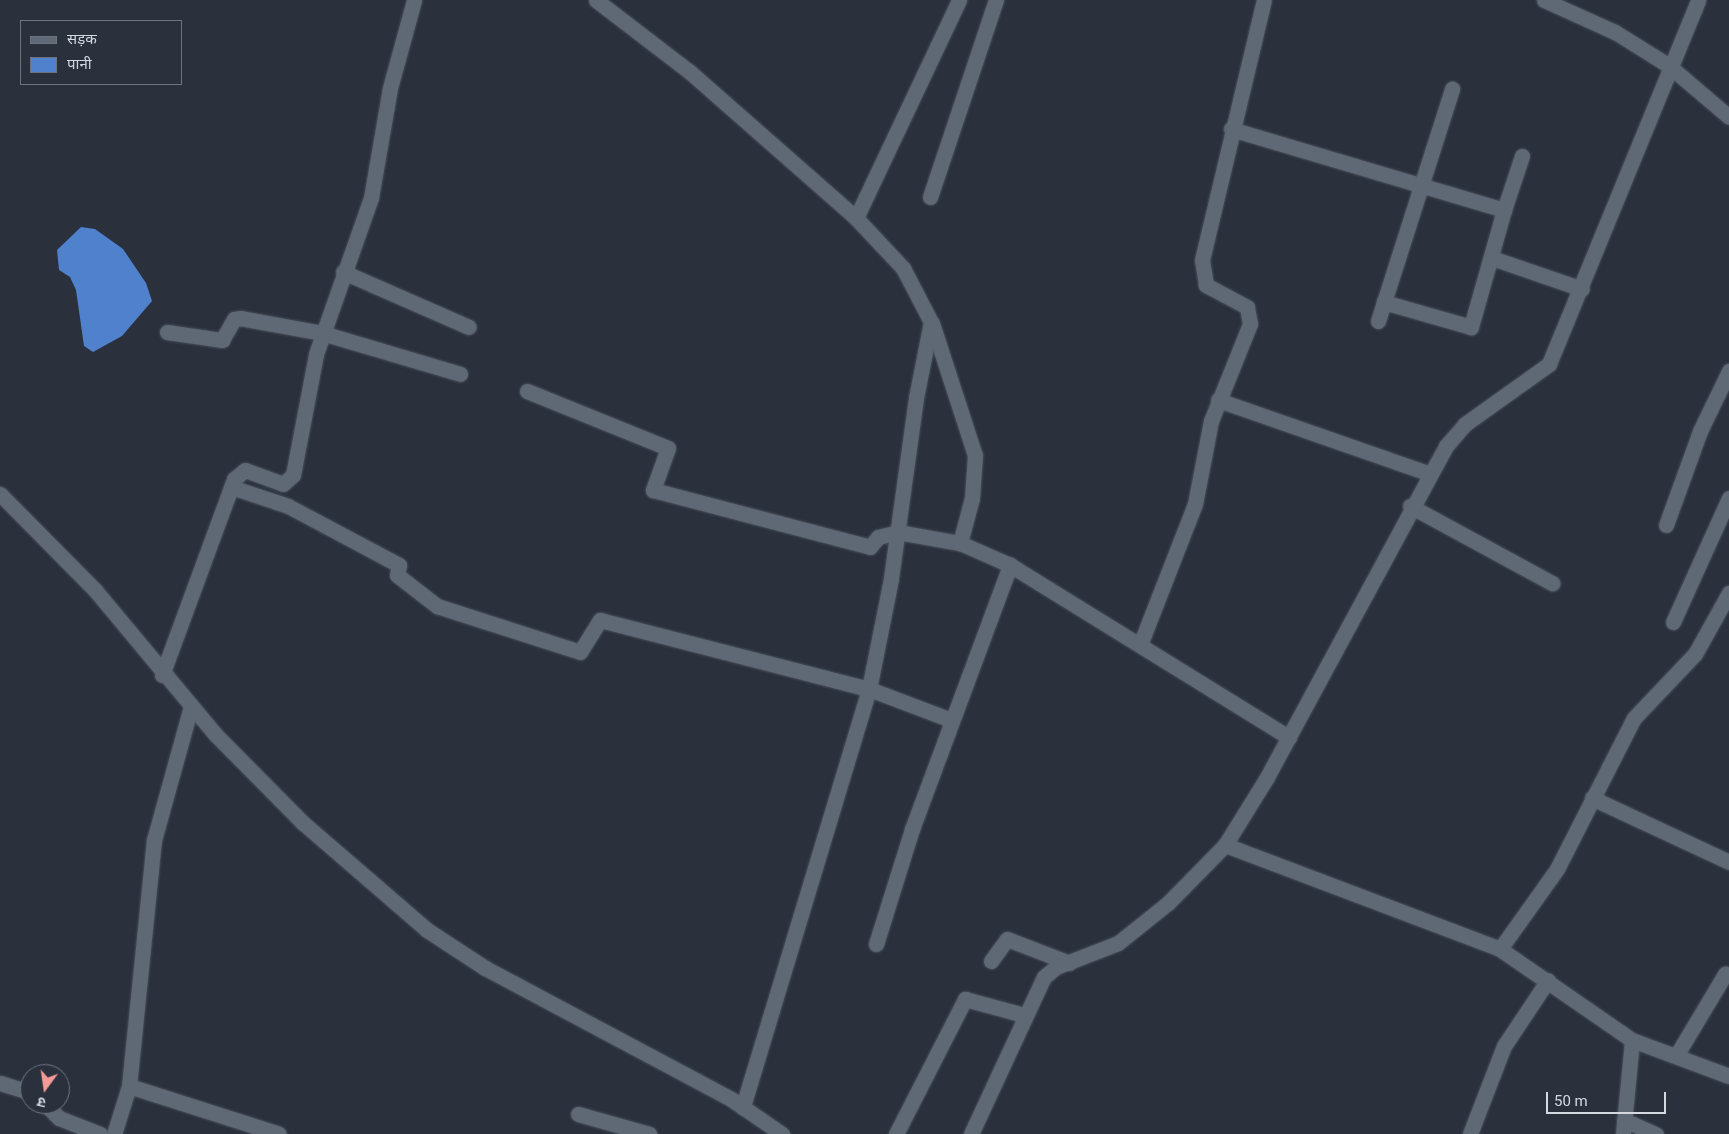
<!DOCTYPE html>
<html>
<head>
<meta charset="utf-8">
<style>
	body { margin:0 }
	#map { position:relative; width:1729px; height:1134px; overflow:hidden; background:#2a313d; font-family:Roboto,"Noto Sans Devanagari",sans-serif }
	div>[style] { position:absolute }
	.water>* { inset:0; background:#4f81cd }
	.roads { filter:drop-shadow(0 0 1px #484f58) drop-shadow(0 0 1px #484f58) }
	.minor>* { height:15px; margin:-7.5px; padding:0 7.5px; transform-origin:7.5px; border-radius:7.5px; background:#5f6875 }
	span { translate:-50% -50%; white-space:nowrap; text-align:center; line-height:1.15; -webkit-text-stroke:4px #2a313d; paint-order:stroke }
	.legend { position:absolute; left:20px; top:20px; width:162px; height:65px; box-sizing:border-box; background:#2a313d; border:1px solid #6e747f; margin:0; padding:6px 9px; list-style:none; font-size:15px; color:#d4d9e1 }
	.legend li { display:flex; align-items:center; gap:10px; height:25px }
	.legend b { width:25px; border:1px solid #6e747f }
	.north { position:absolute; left:20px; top:1064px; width:50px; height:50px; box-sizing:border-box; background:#2a313d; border:1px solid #6e747f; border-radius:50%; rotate:194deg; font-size:14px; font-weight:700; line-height:20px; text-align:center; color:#d4d9e1 }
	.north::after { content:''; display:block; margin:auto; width:18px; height:22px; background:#f59b97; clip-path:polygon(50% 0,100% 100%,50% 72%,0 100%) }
	.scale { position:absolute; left:1546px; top:1092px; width:120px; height:22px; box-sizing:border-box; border:2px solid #d4d9e1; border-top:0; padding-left:6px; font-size:15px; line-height:18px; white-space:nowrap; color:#d4d9e1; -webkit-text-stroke:4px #2a313d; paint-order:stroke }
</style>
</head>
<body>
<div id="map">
	<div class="water">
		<div style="clip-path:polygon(81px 227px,95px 229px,123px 249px,146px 283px,152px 301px,122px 336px,93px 352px,84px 346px,76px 290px,70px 277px,59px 270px,57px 250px)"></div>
	</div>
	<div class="roads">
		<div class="minor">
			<div style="left:596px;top:0;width:118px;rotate:37.5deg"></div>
			<div style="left:690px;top:72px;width:221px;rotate:41.3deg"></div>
			<div style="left:856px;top:218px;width:69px;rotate:46.8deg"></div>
			<div style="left:903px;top:268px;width:61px;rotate:62.6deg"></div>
			<div style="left:931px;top:322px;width:77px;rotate:101.2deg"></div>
			<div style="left:916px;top:398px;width:183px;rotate:97.9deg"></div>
			<div style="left:891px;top:579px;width:112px;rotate:101.3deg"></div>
			<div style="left:869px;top:689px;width:437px;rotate:106.8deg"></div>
			<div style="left:1544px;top:0;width:78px;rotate:24.3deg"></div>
			<div style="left:1615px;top:32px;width:62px;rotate:31.9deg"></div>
			<div style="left:1668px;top:65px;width:80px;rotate:40.4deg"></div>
			<div style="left:1231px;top:129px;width:285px;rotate:16.5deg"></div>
			<div style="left:1504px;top:210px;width:122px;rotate:105.8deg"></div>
			<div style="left:1471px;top:327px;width:91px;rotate:-164deg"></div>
			<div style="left:930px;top:197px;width:208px;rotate:-71.5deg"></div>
			<div style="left:1504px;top:210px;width:57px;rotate:-71.6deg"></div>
			<div style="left:856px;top:218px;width:241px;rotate:-64.7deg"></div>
			<div style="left:1492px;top:258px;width:95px;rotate:19deg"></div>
			<div style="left:343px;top:272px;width:137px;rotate:23.6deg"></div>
			<div style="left:1378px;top:321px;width:244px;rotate:-72.3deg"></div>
			<div style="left:932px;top:323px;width:139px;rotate:72deg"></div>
			<div style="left:975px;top:455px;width:43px;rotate:94deg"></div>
			<div style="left:972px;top:498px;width:47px;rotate:104.9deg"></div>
			<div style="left:167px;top:332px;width:56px;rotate:8.3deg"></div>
			<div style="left:222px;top:340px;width:24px;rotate:-60deg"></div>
			<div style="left:234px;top:319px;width:6px;rotate:-9deg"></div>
			<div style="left:240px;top:318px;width:83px;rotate:10.4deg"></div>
			<div style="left:322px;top:333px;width:144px;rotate:16.5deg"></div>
			<div style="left:527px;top:391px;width:152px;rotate:22deg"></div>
			<div style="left:668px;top:448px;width:45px;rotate:109.7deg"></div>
			<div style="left:653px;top:490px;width:224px;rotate:14.7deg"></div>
			<div style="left:870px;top:547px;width:13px;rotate:-51deg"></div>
			<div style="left:878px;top:537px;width:21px;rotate:-14deg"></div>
			<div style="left:898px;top:532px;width:63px;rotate:10.1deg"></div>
			<div style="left:960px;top:543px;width:55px;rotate:23.7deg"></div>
			<div style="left:1218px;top:400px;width:222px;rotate:19.2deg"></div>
			<div style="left:231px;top:487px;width:60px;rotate:18.4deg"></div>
			<div style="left:288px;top:506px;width:126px;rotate:28deg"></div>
			<div style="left:399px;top:565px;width:10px;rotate:101deg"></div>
			<div style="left:397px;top:575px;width:51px;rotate:37.8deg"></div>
			<div style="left:437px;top:606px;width:150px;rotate:17.8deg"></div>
			<div style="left:580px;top:652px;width:38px;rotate:-58deg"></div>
			<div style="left:600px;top:620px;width:278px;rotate:14.4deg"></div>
			<div style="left:869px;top:689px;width:88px;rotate:20.7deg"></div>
			<div style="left:0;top:494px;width:135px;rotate:45.3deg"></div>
			<div style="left:95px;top:590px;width:187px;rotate:50.2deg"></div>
			<div style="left:215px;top:734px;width:124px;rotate:45.3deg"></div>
			<div style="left:302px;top:822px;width:165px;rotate:40.8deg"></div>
			<div style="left:427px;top:930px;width:69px;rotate:33.2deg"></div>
			<div style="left:485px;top:968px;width:279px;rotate:28deg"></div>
			<div style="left:731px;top:1099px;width:62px;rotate:34.5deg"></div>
			<div style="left:1410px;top:506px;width:162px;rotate:28.5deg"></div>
			<div style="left:1666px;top:525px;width:100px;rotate:-70.1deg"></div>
			<div style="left:1700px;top:431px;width:67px;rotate:-64.2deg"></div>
			<div style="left:1673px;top:622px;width:136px;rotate:-65.7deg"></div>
			<div style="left:1140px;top:645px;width:151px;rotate:-68.7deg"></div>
			<div style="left:1195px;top:504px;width:85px;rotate:-79.1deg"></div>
			<div style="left:1211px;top:421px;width:105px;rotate:-68.1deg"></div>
			<div style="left:1250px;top:324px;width:17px;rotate:-100deg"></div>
			<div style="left:1247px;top:307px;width:47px;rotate:-151.8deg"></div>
			<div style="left:1206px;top:285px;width:25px;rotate:-99deg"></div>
			<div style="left:1202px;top:260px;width:267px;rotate:-76.6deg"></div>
			<div style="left:162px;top:675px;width:209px;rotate:-69.8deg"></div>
			<div style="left:234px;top:479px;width:14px;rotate:-39deg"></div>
			<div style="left:245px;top:470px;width:40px;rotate:20.2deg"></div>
			<div style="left:283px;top:484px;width:13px;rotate:-42deg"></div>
			<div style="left:293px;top:475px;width:123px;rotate:-79.2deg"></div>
			<div style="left:316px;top:354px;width:165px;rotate:-70.6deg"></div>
			<div style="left:371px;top:198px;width:112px;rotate:-80.2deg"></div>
			<div style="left:390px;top:88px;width:91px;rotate:-74.7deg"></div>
			<div style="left:1592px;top:798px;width:151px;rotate:25deg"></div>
			<div style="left:1225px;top:845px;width:294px;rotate:20.7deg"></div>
			<div style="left:1500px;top:949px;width:160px;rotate:34.6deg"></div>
			<div style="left:1632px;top:1040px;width:103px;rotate:20.4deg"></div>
			<div style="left:876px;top:944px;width:121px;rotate:-72.6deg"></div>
			<div style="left:912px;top:829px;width:282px;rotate:-69.6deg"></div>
			<div style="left:1010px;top:565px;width:328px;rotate:31.7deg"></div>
			<div style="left:1500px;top:949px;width:98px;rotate:-54.5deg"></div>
			<div style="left:1557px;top:869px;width:169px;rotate:-63deg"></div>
			<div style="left:1634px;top:718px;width:88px;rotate:-46.4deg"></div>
			<div style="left:1695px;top:654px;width:70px;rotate:-60.9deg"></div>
			<div style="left:991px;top:961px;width:27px;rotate:-54deg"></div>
			<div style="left:1007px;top:939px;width:67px;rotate:20.9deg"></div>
			<div style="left:1676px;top:1056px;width:96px;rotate:-59.1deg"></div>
			<div style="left:0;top:1083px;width:31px;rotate:17deg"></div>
			<div style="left:129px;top:1086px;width:157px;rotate:17.7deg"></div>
			<div style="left:45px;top:1104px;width:20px;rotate:45deg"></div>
			<div style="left:59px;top:1118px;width:44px;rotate:21.3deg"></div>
			<div style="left:578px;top:1114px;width:74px;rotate:15.7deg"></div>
			<div style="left:1624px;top:1120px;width:35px;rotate:24deg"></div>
			<div style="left:114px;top:1134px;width:50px;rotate:-72.6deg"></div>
			<div style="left:129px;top:1086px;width:247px;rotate:-84.2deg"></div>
			<div style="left:154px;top:840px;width:138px;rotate:-74.5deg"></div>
			<div style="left:896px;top:1134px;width:152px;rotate:-62.9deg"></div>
			<div style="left:965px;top:999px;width:61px;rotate:15.2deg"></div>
			<div style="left:971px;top:1134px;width:173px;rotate:-65.1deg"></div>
			<div style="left:1044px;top:977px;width:16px;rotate:-40deg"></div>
			<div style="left:1056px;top:967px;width:66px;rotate:-21.2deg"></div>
			<div style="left:1118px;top:943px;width:64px;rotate:-38.7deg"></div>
			<div style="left:1168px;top:903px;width:81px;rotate:-45.5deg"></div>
			<div style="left:1225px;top:845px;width:78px;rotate:-58.2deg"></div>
			<div style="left:1266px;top:779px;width:379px;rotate:-61.6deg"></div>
			<div style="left:1446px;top:446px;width:29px;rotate:-49deg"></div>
			<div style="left:1465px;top:424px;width:103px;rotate:-35.5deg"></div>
			<div style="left:1549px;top:364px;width:393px;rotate:-67.7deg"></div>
			<div style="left:1470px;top:1134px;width:94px;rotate:-68.9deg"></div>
			<div style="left:1504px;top:1046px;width:79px;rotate:-56.3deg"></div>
			<div style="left:1623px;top:1134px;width:94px;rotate:-84.5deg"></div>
		</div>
	</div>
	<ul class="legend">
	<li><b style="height:6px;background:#5f6875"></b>सड़क</li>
	<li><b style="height:14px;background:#4f81cd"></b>पानी</li>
	</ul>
	<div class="north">उ</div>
	<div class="scale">50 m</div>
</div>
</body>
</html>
